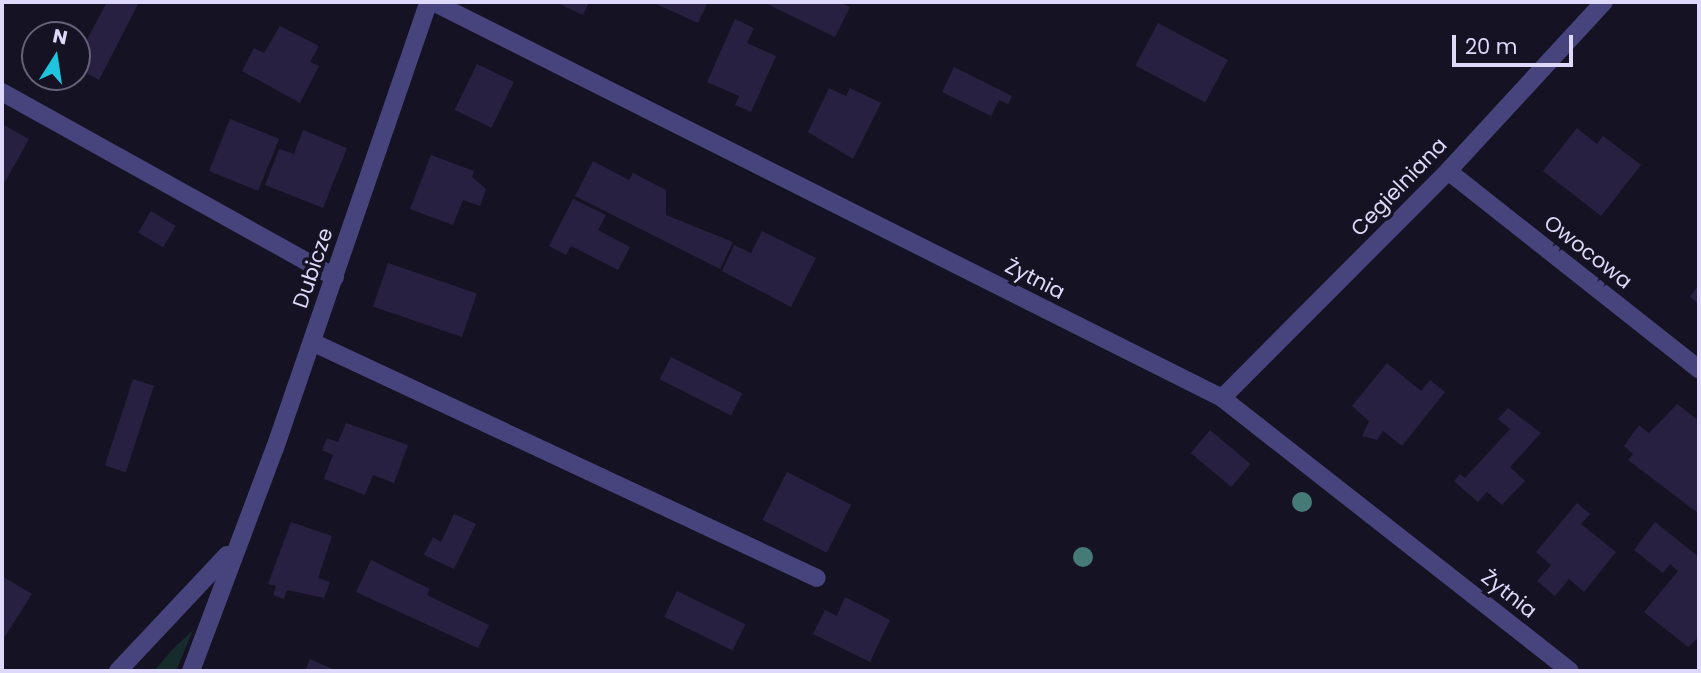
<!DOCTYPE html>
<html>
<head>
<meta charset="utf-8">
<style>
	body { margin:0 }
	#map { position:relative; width:1701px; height:673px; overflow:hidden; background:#151223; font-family:Poppins,sans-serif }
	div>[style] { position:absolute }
	.green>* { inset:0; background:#162c2c }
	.building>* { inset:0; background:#282041; transform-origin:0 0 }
	.lane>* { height:18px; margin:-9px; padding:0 9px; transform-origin:9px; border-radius:9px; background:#47437c }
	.street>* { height:18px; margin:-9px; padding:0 9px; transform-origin:9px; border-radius:9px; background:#47437c }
	.trees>* { width:20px; height:20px; margin:-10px; border-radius:50%; background:#467a77 }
	span { translate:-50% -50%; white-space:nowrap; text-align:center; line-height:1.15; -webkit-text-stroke:7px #151223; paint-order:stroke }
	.street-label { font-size:21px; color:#ded9fa }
	.frame { position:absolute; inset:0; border:4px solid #ded9fa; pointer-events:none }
	.north { position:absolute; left:21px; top:21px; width:70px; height:70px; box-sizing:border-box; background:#151223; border:2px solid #656279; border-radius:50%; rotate:12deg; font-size:19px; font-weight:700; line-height:28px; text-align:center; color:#ded9fa }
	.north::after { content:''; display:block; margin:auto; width:24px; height:32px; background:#1fc5df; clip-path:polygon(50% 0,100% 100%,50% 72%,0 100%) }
	.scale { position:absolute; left:1452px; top:35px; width:121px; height:32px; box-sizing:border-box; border:4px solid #ded9fa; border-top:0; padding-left:9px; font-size:21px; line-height:24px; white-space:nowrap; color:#ded9fa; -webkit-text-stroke:5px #151223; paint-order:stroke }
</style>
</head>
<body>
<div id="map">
	<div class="green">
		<div style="clip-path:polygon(193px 630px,176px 671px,154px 671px,171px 651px)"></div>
	</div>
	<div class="building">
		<div style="clip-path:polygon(107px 2px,139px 2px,99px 80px,77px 68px,77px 58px)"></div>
		<div style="clip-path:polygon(555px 2px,589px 2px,583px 15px)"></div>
		<div style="clip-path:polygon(652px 2px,708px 2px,698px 23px)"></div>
		<div style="clip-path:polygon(763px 2px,838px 2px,850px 7px,835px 37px)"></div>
		<div style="clip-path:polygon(735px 19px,754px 28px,747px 43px,776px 56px,751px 112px,735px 105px,739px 96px,707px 82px)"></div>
		<div style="left:1158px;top:23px;width:79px;height:48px;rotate:28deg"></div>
		<div style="clip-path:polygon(280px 26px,319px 46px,310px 62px,319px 66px,300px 103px,242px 71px,254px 48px,264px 53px)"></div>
		<div style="left:477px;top:64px;width:41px;height:51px;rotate:26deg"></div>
		<div style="clip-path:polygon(954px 67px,1012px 96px,1008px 104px,999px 100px,991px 116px,942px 92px)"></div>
		<div style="clip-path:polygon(829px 88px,846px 96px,850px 88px,881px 103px,853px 159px,808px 132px)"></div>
		<div style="left:230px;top:119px;width:53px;height:56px;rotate:22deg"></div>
		<div style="clip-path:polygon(2px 124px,29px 139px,5px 182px,2px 181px)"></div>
		<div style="clip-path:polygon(1577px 128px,1597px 144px,1603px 136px,1641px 165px,1601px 216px,1543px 171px)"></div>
		<div style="clip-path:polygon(303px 130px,347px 148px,323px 208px,265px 185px,279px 149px,294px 154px)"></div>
		<div style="clip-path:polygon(431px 155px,474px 171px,472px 177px,486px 189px,480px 206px,463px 200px,453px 225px,410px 209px)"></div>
		<div style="clip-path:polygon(593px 161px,629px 180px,633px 173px,666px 190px,666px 215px,733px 242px,720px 269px,575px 196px)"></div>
		<div style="clip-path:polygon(573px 199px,606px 215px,598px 230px,630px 247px,618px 270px,571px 246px,566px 255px,549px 246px)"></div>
		<div style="left:151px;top:211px;width:29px;height:25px;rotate:31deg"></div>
		<div style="clip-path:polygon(762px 231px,816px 258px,791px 307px,722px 271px,734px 245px,751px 253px)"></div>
		<div style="left:388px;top:263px;width:94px;height:46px;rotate:19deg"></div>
		<div style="clip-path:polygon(1699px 284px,1699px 304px,1690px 297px)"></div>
		<div style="left:671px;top:357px;width:80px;height:25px;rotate:27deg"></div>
		<div style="clip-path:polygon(1387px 363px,1421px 391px,1430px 380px,1445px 392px,1402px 446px,1383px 431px,1377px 440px,1362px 436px,1369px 421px,1352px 406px)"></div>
		<div style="left:133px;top:379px;width:22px;height:91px;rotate:18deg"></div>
		<div style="clip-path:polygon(1677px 404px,1699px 421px,1698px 513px,1628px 460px,1633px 454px,1624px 446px,1639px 425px,1649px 433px)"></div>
		<div style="clip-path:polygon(1508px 408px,1541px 433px,1510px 467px,1525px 481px,1502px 505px,1487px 492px,1478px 502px,1454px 481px,1460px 474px,1465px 478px,1510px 429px,1498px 419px)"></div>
		<div style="clip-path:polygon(346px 423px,408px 445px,394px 483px,373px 475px,365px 495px,324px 479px,333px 455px,322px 450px,327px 438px,338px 442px)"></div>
		<div style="left:1210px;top:430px;width:53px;height:30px;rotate:40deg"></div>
		<div style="left:787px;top:472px;width:72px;height:54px;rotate:27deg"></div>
		<div style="clip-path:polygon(1577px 503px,1590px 514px,1581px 524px,1616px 552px,1584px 592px,1569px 579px,1555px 596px,1537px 581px,1551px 565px,1536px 552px)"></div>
		<div style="clip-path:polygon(454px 514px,476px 524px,454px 569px,424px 555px,433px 537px,441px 542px)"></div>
		<div style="clip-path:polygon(291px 522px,332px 536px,318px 578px,330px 582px,324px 598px,287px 590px,284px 599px,273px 595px,276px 586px,268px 584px)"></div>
		<div style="clip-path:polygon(1655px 522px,1699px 557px,1699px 637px,1688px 647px,1644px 612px,1678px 571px,1670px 564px,1663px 573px,1634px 550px)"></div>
		<div style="clip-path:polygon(371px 560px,430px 589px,427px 595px,489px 625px,478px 648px,356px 592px)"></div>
		<div style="clip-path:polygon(2px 576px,32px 594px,2px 641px)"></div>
		<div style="left:677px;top:591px;width:76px;height:29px;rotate:26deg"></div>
		<div style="clip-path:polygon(845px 597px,890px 620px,870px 662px,813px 634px,825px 610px,837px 616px)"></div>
		<div style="clip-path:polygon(310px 659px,337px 671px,305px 671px)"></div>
	</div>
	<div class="lane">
		<div style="left:2px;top:92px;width:381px;rotate:29.1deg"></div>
		<div style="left:312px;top:342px;width:557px;rotate:25.05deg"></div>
	</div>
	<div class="street">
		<div style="left:433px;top:2px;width:883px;rotate:26.65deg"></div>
		<div style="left:1222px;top:398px;width:442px;rotate:38.1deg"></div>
		<div style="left:1448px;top:171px;width:320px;rotate:38.3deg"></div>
		<div style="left:1222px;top:398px;width:320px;rotate:-45.1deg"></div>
		<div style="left:1448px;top:171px;width:230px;rotate:-47.3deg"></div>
		<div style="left:118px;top:671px;width:159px;rotate:-46.8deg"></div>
		<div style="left:191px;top:671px;width:238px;rotate:-69.4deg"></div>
		<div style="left:275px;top:448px;width:472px;rotate:-71deg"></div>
	</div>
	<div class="trees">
		<div style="left:1302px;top:502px"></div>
		<div style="left:1083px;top:557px"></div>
	</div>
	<div class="street-label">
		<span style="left:1399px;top:187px;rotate:-46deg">Cegielniana</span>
		<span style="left:1588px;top:252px;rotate:38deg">Owocowa</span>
		<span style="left:313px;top:268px;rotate:-71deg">Dubicze</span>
		<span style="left:1035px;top:279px;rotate:27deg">Żytnia</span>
		<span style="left:1509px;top:594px;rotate:38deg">Żytnia</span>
	</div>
	<div class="frame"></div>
	<div class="north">N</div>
	<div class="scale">20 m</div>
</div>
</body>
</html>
